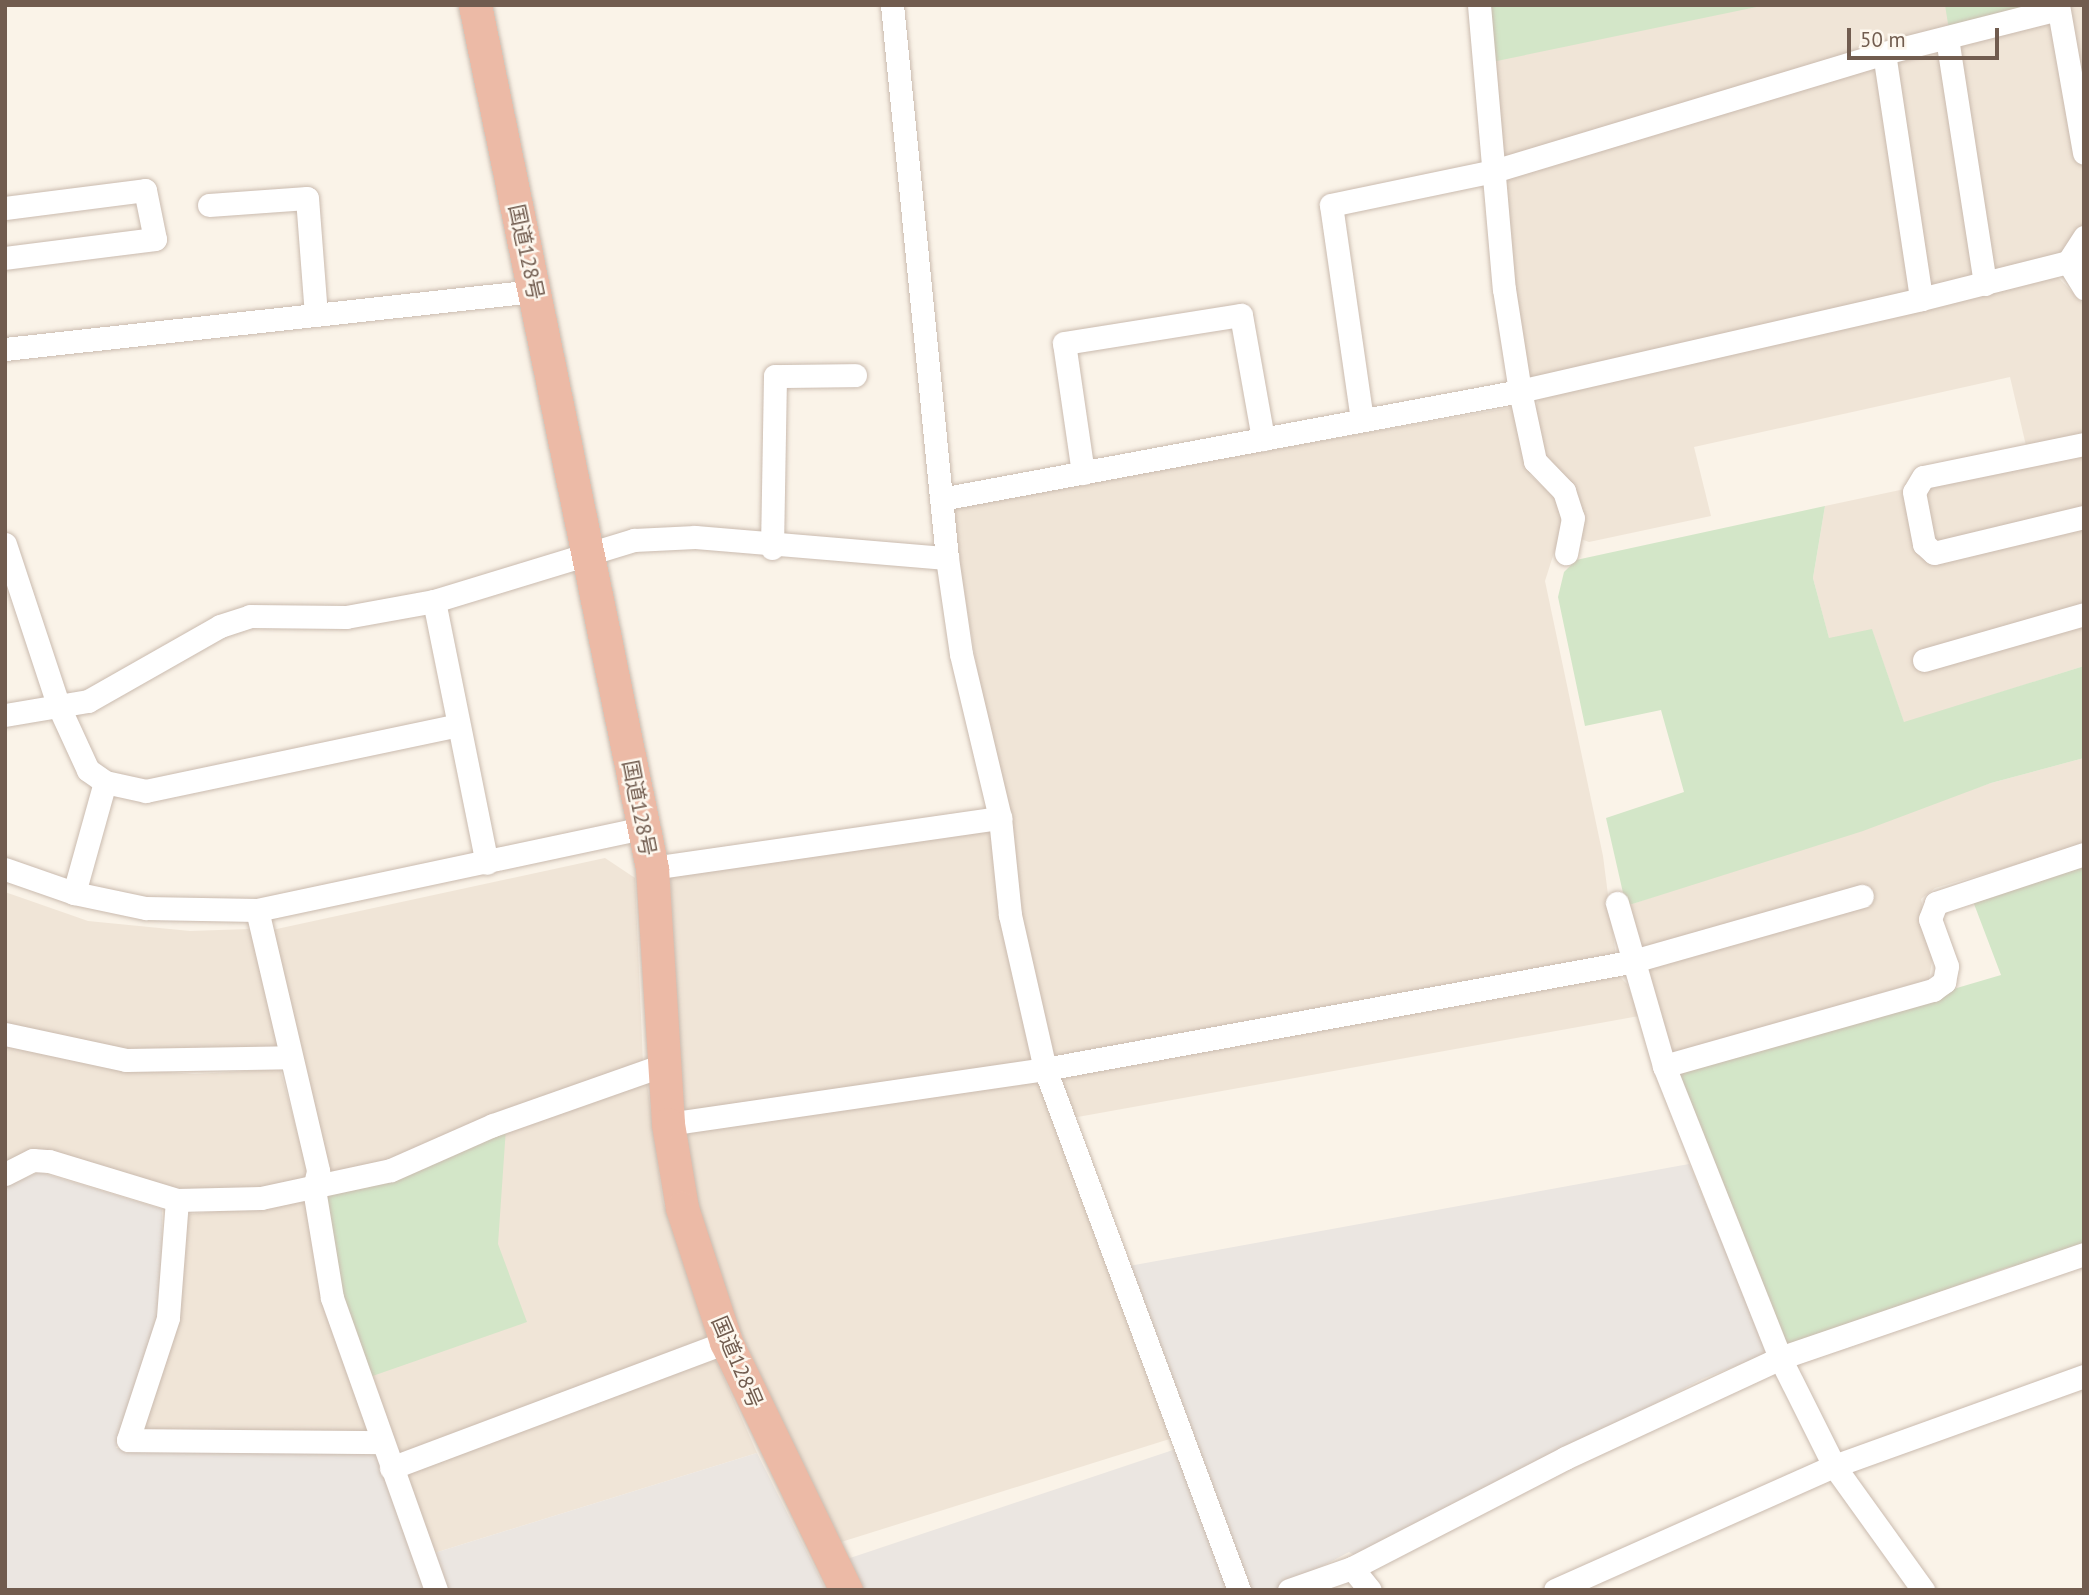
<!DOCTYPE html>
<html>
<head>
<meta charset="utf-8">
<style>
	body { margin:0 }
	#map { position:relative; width:2089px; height:1595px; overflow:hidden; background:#faf3e8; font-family:"PT Sans","Noto Sans JP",sans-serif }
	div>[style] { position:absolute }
	.residential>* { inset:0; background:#f0e5d7 }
	.industrial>* { inset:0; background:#ebe6e1 }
	.green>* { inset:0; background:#d3e6c8 }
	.roads { filter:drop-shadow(0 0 2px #cabbaf) drop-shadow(0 0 2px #cabbaf) }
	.minor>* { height:23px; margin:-11.5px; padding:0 11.5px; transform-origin:11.5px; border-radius:11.5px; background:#fff }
	.highway>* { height:33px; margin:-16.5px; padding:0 16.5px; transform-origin:16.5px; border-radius:16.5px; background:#ecbaa6 }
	span { translate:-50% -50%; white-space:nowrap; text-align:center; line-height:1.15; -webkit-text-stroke:5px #fdf7ee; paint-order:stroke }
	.street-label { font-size:21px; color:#715c4f }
	.frame { position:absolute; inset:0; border:7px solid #715c4f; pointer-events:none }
	.scale { position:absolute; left:1847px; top:28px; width:152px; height:32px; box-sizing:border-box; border:4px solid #715c4f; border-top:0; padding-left:9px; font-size:21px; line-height:24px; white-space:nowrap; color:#715c4f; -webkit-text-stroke:5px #fdf7ee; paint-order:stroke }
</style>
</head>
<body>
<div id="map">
	<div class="residential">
		<div style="clip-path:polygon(1489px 5px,2038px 5px,1510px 160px,1498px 145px)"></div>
		<div style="clip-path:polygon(2065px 6px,2084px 6px,2084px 119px)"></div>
		<div style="clip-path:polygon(2055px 16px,2084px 175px,2084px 228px,2063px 261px,1995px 276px,1953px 44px)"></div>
		<div style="clip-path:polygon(1940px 48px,1977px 271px,1971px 281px,1926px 290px,1892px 59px)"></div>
		<div style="clip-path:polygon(1875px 63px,1914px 293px,1536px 382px,1523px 374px,1503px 185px,1514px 173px)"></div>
		<div style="clip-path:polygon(2056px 275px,2084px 305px,2084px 439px,2027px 450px,2010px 377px,1694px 447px,1711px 516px,1589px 542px,1581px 539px,1583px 524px,1545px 469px,1535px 408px,1542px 394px)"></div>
		<div style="clip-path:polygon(1519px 406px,1530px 475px,1559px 501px,1565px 518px,1545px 581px,1603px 856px,1616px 957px,1059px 1059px,1050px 1055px,1018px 913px,951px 512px,959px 505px)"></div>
		<div style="clip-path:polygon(2084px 451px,2084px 666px,1904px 723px,1872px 630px,1829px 639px,1813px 578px,1825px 506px)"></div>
		<div style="clip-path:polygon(2084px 758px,2084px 845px,1935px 888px,1921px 899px,1933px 955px,1929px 979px,1669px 1055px,1626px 906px,1991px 783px)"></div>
		<div style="clip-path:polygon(987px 827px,996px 835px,1036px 1065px,682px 1116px,670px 873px)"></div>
		<div style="clip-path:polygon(605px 858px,635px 878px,643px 1063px,395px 1162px,336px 1176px,327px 1168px,272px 930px)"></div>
		<div style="clip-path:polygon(5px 892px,88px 921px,190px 931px,248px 929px,255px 933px,280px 1044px,275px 1052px,120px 1051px,5px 1024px)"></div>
		<div style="clip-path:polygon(1615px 972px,1627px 984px,1639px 1016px,1072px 1118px,1057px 1080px,1065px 1071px)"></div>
		<div style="clip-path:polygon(5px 1043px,104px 1067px,195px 1074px,280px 1069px,309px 1175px,306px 1182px,193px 1197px,5px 1165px)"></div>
		<div style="clip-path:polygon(1038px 1077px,1176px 1437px,838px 1543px,728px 1305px,697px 1200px,684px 1128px)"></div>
		<div style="clip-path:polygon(647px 1083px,663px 1202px,710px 1344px,392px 1461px,335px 1294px,506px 1128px)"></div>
		<div style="clip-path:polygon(311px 1201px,372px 1434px,146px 1434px,138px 1426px,183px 1221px,190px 1214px)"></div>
		<div style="clip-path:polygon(714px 1355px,757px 1453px,428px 1555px,397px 1473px)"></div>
	</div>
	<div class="industrial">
		<div style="clip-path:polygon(1689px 1164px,1769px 1353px,1702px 1379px,1360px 1559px,1349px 1552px,1277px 1590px,1250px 1590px,1129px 1266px)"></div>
		<div style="clip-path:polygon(39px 1172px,162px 1209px,163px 1310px,116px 1448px,378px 1453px,429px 1590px,5px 1590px,5px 1187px)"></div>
		<div style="clip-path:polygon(1179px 1448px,1228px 1590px,862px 1590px,847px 1559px)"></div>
		<div style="clip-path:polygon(757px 1453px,826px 1590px,441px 1590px,428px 1555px)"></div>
	</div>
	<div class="green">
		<div style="clip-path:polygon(1489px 5px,1766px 5px,1492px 62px)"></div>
		<div style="clip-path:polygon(1945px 5px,2038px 5px,1949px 30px)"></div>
		<div style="clip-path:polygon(1825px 506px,1813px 578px,1829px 638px,1872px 629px,1904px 722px,2084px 666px,2084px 758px,1991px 783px,1863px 831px,1626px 906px,1606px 818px,1684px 792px,1661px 710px,1585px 726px,1558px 597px,1564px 572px,1576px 560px)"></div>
		<div style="clip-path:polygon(2084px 862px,2084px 1250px,2006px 1268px,1785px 1348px,1733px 1234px,1678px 1070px,2001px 975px,1971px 896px)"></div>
		<div style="clip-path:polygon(506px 1128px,498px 1244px,527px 1322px,364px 1379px,335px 1294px,322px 1197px,401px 1175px)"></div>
	</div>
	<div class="roads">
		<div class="minor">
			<div style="left:892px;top:5px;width:556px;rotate:84.32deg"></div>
			<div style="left:947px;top:558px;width:97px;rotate:81.7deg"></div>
			<div style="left:961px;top:654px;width:169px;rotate:76.6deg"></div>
			<div style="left:1000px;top:818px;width:98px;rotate:84.1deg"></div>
			<div style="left:1010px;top:915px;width:158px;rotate:77.2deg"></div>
			<div style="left:1045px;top:1069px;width:556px;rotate:69.58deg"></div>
			<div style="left:1479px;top:5px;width:285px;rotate:85deg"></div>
			<div style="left:1504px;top:289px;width:103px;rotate:81.1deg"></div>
			<div style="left:1520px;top:391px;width:72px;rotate:77.9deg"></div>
			<div style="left:1535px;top:461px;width:42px;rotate:46deg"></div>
			<div style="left:1564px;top:491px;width:28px;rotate:72deg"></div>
			<div style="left:1573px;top:518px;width:36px;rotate:101deg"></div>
			<div style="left:2058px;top:5px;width:150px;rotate:80deg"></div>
			<div style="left:1947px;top:38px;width:249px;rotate:81.2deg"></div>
			<div style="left:1884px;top:53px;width:249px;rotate:81.4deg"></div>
			<div style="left:209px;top:205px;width:98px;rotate:-4.1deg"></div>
			<div style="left:307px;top:198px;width:116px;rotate:85.6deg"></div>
			<div style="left:5px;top:208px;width:141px;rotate:-7.3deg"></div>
			<div style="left:145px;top:190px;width:50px;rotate:78.5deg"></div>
			<div style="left:155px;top:239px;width:151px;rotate:172.8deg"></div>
			<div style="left:2068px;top:262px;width:31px;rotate:58deg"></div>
			<div style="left:5px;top:349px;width:532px;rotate:-6.26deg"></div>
			<div style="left:1362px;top:420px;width:217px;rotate:-98.2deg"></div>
			<div style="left:1331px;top:205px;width:167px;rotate:-11.8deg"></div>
			<div style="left:1494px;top:171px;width:407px;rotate:-16.8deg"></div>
			<div style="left:1884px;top:53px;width:179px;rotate:-14.2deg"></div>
			<div style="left:2084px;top:444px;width:164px;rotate:168.4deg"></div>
			<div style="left:1923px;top:477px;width:17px;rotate:121deg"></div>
			<div style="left:1914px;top:492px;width:53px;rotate:79.1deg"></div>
			<div style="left:1924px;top:544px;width:13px;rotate:42deg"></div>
			<div style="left:1934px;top:553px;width:154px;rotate:-13.5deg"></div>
			<div style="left:1083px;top:473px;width:131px;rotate:-98.3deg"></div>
			<div style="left:1064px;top:343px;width:179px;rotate:-9deg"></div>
			<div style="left:1241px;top:315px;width:126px;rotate:79.9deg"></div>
			<div style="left:941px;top:499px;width:589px;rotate:-10.57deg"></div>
			<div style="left:1520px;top:391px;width:411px;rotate:-12.9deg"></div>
			<div style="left:1921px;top:299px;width:152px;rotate:-14.1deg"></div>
			<div style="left:2068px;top:262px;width:30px;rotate:-57deg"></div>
			<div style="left:5px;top:544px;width:172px;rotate:71.7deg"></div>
			<div style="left:59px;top:707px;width:69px;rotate:65.3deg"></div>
			<div style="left:88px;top:770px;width:21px;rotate:35deg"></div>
			<div style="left:105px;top:782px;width:42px;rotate:12.4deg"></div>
			<div style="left:146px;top:791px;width:319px;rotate:-11.9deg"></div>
			<div style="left:772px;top:548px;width:172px;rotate:-89deg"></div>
			<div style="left:775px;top:376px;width:80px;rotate:-0.7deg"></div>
			<div style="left:434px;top:601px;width:267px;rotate:78.6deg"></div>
			<div style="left:1924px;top:660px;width:166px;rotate:-16deg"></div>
			<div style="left:5px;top:715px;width:84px;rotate:-9.6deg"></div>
			<div style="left:88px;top:701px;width:152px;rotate:-29.6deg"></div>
			<div style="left:220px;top:626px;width:32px;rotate:-18deg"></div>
			<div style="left:250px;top:616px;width:96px;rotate:0.6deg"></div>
			<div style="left:346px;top:617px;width:89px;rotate:-10.3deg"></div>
			<div style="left:434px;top:601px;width:209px;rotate:-17deg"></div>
			<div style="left:634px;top:540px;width:61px;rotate:-2.8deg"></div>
			<div style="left:695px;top:537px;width:253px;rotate:4.8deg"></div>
			<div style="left:652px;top:868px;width:352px;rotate:-8.2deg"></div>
			<div style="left:5px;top:869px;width:73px;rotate:19.2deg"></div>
			<div style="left:74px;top:893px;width:74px;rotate:11.8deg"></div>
			<div style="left:146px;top:908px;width:111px;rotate:1deg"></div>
			<div style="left:257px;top:910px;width:395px;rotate:-12deg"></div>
			<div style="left:74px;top:893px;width:115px;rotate:-74.4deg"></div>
			<div style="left:1617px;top:903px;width:170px;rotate:73.9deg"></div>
			<div style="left:1664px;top:1066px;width:314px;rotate:68.3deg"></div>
			<div style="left:1780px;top:1358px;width:121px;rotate:63.4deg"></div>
			<div style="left:1834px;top:1466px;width:153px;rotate:54.3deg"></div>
			<div style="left:257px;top:910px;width:268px;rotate:76.8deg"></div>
			<div style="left:318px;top:1171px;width:18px;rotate:103deg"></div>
			<div style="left:314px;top:1189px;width:110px;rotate:80.6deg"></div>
			<div style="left:332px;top:1298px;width:310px;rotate:70.4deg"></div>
			<div style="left:5px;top:1034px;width:124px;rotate:12.1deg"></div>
			<div style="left:126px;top:1060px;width:164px;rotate:-1deg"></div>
			<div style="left:1664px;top:1066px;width:280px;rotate:-15.8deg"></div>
			<div style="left:1933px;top:990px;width:14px;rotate:-36deg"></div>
			<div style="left:1944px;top:982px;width:16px;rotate:-79deg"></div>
			<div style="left:1947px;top:966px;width:50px;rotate:-109.9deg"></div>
			<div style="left:1930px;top:919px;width:17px;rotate:-69deg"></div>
			<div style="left:1936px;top:903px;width:156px;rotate:-18.3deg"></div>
			<div style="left:668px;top:1124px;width:381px;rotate:-8.3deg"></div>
			<div style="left:1045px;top:1069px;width:595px;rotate:-10.37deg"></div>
			<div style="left:1630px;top:962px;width:241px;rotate:-15.9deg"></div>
			<div style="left:5px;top:1174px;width:31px;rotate:-27deg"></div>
			<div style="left:33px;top:1160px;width:16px;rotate:4deg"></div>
			<div style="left:49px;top:1161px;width:134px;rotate:16.9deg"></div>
			<div style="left:177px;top:1200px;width:84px;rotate:-1.4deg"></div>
			<div style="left:261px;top:1198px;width:133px;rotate:-12.2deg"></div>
			<div style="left:391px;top:1170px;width:111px;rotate:-23.8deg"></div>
			<div style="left:493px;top:1125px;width:180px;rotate:-19.4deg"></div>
			<div style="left:177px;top:1200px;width:118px;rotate:94.4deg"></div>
			<div style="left:168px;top:1318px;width:128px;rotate:108.2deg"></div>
			<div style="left:128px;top:1440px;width:252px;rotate:0.5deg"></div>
			<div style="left:391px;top:1468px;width:358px;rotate:-20.6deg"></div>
			<div style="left:1352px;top:1568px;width:28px;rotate:51deg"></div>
			<div style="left:1289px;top:1590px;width:67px;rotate:-19.2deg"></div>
			<div style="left:1352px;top:1568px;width:240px;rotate:-27.3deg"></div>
			<div style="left:1565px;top:1458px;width:237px;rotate:-24.9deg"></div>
			<div style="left:1780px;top:1358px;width:321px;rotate:-18.9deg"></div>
			<div style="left:1555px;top:1590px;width:305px;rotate:-24deg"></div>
			<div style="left:1834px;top:1466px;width:266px;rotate:-19.8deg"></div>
		</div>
		<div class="highway">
			<div style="left:475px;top:5px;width:881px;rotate:78.41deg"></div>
			<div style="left:652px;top:868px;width:256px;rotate:86.4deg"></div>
			<div style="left:668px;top:1124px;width:85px;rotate:80.5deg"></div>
			<div style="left:682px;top:1208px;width:141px;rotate:71.8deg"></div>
			<div style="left:726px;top:1342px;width:276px;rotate:64.2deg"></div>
		</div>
	</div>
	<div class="street-label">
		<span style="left:526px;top:252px;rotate:78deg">国道128号</span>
		<span style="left:639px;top:808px;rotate:79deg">国道128号</span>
		<span style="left:737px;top:1362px;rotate:67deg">国道128号</span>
	</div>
	<div class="frame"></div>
	<div class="scale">50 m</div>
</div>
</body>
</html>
